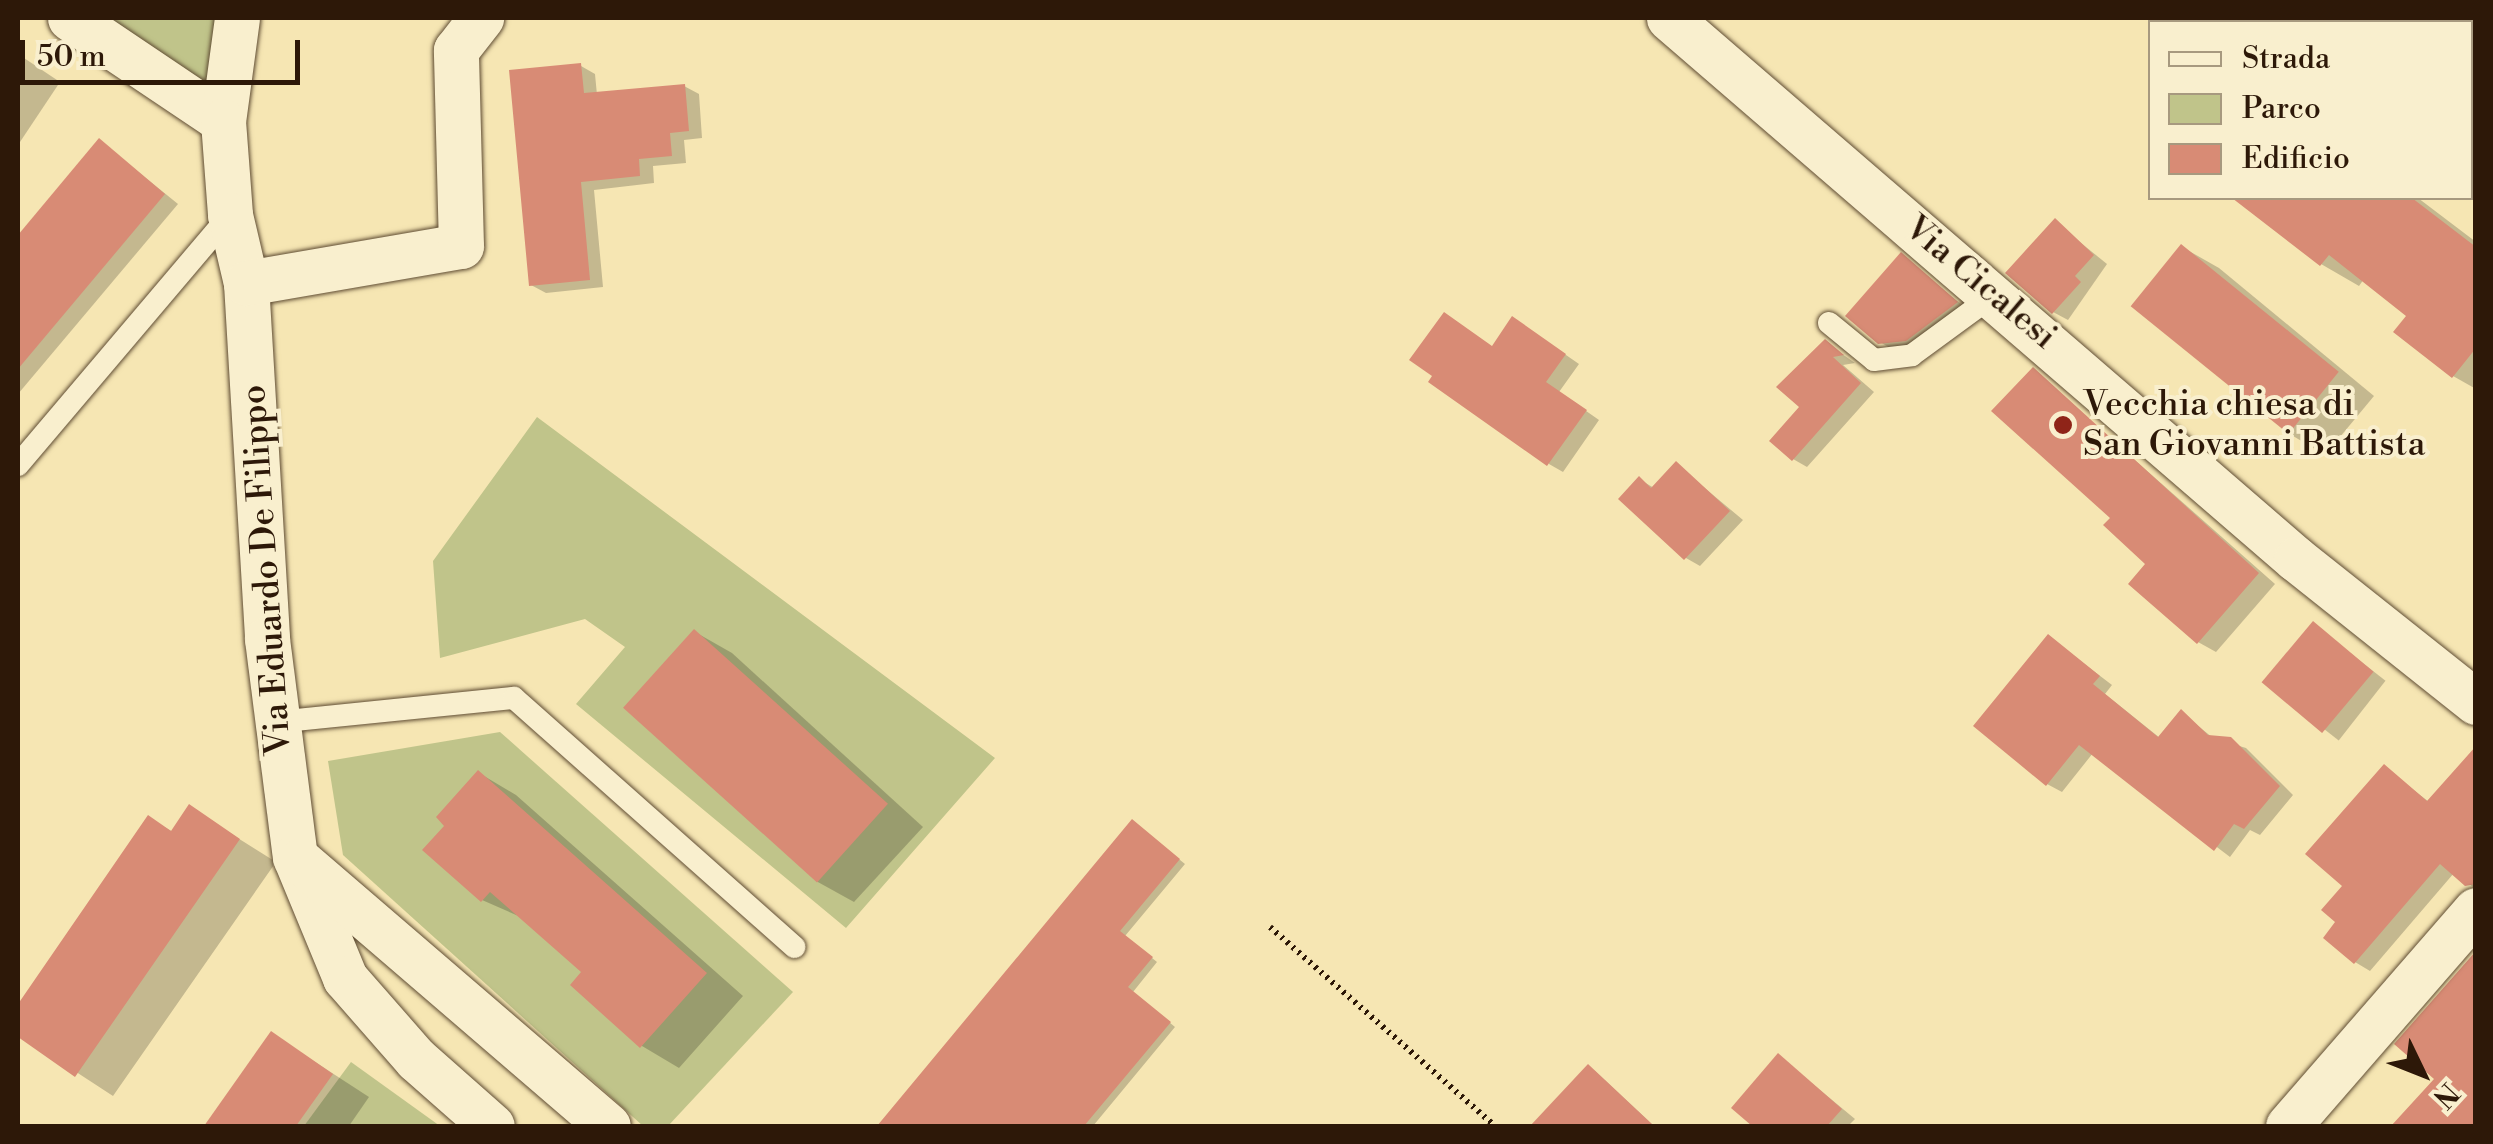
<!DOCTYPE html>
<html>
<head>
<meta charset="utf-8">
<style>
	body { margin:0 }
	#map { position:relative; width:2493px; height:1144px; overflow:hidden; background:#f6e6b3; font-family:"Libre Bodoni",serif }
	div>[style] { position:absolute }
	.green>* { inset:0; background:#c0c48a }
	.shadow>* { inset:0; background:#0003; transform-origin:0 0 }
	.building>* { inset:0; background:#d88b75; transform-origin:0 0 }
	.path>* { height:6px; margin-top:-3px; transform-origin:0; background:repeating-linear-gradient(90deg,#2d1808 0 2.5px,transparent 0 7.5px) }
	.roads { filter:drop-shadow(0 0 2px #5f4c33) drop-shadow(0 0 2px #5f4c33) }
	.lane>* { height:22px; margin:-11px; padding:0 11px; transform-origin:11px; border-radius:11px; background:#f9efce }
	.street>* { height:45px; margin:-22.5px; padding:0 22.5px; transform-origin:22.5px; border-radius:22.5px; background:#f9efce }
	.dots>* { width:28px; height:28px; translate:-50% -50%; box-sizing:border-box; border:5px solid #f9efce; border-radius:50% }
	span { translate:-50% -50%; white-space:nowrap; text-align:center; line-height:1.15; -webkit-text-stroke:8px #f9efce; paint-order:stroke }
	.street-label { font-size:35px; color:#2d1808 }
	.poi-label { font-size:35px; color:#2d1808 }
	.left { translate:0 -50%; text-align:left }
	.frame { position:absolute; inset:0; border:20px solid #2d1808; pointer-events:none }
	.legend { position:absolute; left:2148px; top:20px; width:325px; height:180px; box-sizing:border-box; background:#f9efce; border:2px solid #a7997f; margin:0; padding:12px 18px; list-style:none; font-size:30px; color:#2d1808 }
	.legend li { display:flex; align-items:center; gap:20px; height:50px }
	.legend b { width:50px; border:2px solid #a7997f }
	.north { position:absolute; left:2373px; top:1024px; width:100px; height:100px; -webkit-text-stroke:8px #f9efce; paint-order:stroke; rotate:133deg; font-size:28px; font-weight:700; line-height:40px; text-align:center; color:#2d1808 }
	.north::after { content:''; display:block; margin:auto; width:35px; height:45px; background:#2d1808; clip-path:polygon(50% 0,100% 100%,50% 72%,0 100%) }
	.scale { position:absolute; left:20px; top:40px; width:280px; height:45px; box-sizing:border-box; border:5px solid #2d1808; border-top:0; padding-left:12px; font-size:30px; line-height:35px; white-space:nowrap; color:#2d1808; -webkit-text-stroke:8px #f9efce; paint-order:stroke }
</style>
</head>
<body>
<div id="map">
	<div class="green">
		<div style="clip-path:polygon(103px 18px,220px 18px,205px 88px)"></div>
		<div style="clip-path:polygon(537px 417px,995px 758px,846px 928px,576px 704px,625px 647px,585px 619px,440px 658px,433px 561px)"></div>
		<div style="clip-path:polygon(500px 732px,793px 992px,668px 1126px,643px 1126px,343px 855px,328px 761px)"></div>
		<div style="clip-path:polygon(351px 1062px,440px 1126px,304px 1126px)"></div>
	</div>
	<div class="shadow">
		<div style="clip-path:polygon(18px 54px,60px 82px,18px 145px)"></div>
		<div style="clip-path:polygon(581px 66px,595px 74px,597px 95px,684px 86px,699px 94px,702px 138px,684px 140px,686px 163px,653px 166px,654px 183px,594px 190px,603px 287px,546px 293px,531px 285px)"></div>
		<div style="clip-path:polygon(100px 141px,178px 204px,18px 394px,18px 239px)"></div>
		<div style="clip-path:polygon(2255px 198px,2418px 198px,2476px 242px,2476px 389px,2453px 376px,2410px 315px,2364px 279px,2359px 286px,2321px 264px,2248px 206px)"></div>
		<div style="clip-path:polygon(2055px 222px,2107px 264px,2068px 320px,2053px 312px)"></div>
		<div style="clip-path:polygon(2182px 247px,2219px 268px,2374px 396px,2325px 455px,2288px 433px)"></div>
		<div style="clip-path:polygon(1901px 256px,1971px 312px,1895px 351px,1880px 342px)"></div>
		<div style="clip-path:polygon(1527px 328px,1579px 364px,1559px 392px,1599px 420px,1563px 472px,1549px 464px)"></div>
		<div style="clip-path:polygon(1825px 342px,1855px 363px,1843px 365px,1874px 392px,1807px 467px,1793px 459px,1802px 406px,1780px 387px)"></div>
		<div style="clip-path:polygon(2033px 370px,2275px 584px,2216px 652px,2198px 642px)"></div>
		<div style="clip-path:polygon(1676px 464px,1743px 520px,1700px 566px,1686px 558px,1639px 479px,1654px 488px)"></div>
		<div style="left:2313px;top:624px;width:92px;height:76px;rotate:38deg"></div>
		<div style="clip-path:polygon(695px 632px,732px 653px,923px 827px,854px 902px,816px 881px)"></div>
		<div style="clip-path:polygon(2049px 637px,2112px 685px,2105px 694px,2160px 738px,2181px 712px,2213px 738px,2246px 748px,2293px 795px,2260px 835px,2250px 830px,2230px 857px,2093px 753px,2062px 792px,2047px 784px)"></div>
		<div style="clip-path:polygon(2476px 750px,2476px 889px,2454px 873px,2370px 971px,2355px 962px,2339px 922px,2384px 767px,2429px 802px)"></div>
		<div style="clip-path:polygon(479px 773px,516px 795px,743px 996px,679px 1068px,642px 1046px,573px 985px,584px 972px,523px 918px,482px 900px)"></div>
		<div style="clip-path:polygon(190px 808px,276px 862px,113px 1096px,18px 1034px,18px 1008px,149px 818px,173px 832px)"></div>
		<div style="clip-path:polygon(1133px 822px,1185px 864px,1125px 936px,1157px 962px,1133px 992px,1175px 1027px,1093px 1126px,880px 1126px)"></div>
		<div style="clip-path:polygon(272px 1034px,369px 1097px,349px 1126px,207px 1126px)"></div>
		<div style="clip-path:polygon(1779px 1056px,1855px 1119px,1848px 1126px,1756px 1126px,1734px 1108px)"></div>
		<div style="clip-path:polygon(1588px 1067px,1595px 1071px,1654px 1126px,1533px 1126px)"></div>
	</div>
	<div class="building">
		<div style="clip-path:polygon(581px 63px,584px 93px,685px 84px,689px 131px,670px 133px,672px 156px,639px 159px,640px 176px,581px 182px,590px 280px,529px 286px,509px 70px)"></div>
		<div style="clip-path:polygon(99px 138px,165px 194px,18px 369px,18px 235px)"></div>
		<div style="clip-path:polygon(2232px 198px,2412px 198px,2476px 247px,2476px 348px,2452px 378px,2393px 332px,2406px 316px,2329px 255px,2320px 266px)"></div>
		<div style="clip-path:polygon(2055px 218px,2094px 255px,2075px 276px,2081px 282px,2052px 314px,2005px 273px)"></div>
		<div style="left:2181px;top:244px;width:203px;height:80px;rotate:39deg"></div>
		<div style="clip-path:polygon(1901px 252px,1958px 302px,1906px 341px,1878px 344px,1845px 316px)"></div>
		<div style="clip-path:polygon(1444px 312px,1492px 346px,1512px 316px,1566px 354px,1546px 382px,1587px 410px,1547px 466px,1428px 382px,1432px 376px,1409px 360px)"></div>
		<div style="clip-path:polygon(1825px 339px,1844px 355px,1833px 357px,1861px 383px,1792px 461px,1769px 441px,1799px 407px,1776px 387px)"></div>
		<div style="clip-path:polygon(2033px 367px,2259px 573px,2197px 644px,2128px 584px,2145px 564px,2103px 525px,2110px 518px,1991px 411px)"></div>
		<div style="clip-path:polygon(1676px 461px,1730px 511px,1684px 560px,1618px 499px,1639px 476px,1651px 488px)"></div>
		<div style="left:2313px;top:621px;width:79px;height:80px;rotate:40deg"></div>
		<div style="left:694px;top:629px;width:261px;height:106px;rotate:42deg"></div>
		<div style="clip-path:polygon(2048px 634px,2100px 676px,2093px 684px,2158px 737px,2181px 709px,2208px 735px,2231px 737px,2280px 786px,2244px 829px,2234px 824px,2214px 851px,2079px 745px,2046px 786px,1973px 726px)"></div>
		<div style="clip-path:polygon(2476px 746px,2476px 884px,2465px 886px,2440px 864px,2354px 964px,2323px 938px,2335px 922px,2321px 910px,2342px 886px,2305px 854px,2384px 764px,2427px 801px)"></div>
		<div style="clip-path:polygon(478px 770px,707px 973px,640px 1048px,570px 985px,581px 972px,490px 892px,481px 902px,422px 850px,444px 826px,436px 817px)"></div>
		<div style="clip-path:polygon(189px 804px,240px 839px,75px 1077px,18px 1037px,18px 1004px,148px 815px,171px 831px)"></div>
		<div style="clip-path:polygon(1132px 819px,1180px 859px,1120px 931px,1153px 957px,1128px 987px,1171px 1022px,1084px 1126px,877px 1126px)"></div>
		<div style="clip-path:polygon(2476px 951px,2476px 1126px,2391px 1126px,2434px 1079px,2394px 1044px)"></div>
		<div style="clip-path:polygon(271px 1031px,333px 1074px,296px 1126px,204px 1126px)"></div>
		<div style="clip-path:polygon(1778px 1053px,1842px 1109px,1827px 1126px,1752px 1126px,1731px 1108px)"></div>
		<div style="clip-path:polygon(1588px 1064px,1654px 1126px,1530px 1126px)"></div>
	</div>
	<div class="path">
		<div style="left:1270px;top:927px;width:300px;rotate:41.5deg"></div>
	</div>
	<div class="roads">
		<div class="lane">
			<div style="left:1829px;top:323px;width:58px;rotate:39.4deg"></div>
			<div style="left:1874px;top:360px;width:38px;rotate:-7deg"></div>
			<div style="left:1912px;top:355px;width:103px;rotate:-36.3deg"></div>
			<div style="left:18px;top:465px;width:328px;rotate:-49.7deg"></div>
			<div style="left:276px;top:722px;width:239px;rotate:-5.8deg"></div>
			<div style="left:514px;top:698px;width:375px;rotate:41.6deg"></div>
		</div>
		<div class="street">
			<div style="left:70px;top:18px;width:184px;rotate:33.9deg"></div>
			<div style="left:237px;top:18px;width:104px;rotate:97.7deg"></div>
			<div style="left:223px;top:121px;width:94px;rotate:85.7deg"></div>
			<div style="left:230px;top:215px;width:70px;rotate:76.8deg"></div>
			<div style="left:246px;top:283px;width:357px;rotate:86.6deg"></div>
			<div style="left:267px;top:639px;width:220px;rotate:82.7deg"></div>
			<div style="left:295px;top:857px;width:131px;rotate:67.5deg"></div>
			<div style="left:345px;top:978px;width:108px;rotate:48.8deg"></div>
			<div style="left:416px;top:1059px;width:101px;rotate:41.4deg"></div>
			<div style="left:1669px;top:18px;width:828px;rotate:40.79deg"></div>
			<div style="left:2296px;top:559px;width:230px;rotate:38.5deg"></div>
			<div style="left:246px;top:283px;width:218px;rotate:-9.8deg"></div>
			<div style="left:461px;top:246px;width:196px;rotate:-91.5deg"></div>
			<div style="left:456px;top:50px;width:41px;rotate:-52deg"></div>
			<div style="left:300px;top:861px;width:406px;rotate:40.7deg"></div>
			<div style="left:2288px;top:1126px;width:286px;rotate:-49deg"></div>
		</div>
	</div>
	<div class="dots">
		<div style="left:2063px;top:425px;background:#8f2418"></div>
	</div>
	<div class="street-label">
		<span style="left:1980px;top:283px;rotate:40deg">Via Cicalesi</span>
		<span style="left:267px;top:570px;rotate:-94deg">Via Eduardo De Filippo</span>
	</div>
	<div class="poi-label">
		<span class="left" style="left:2083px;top:425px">Vecchia chiesa di<br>San Giovanni Battista</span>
	</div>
	<div class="frame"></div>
	<ul class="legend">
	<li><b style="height:12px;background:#f9efce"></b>Strada</li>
	<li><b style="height:28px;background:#c0c48a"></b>Parco</li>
	<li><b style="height:28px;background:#d88b75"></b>Edificio</li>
	</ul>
	<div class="north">N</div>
	<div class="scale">50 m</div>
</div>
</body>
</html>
